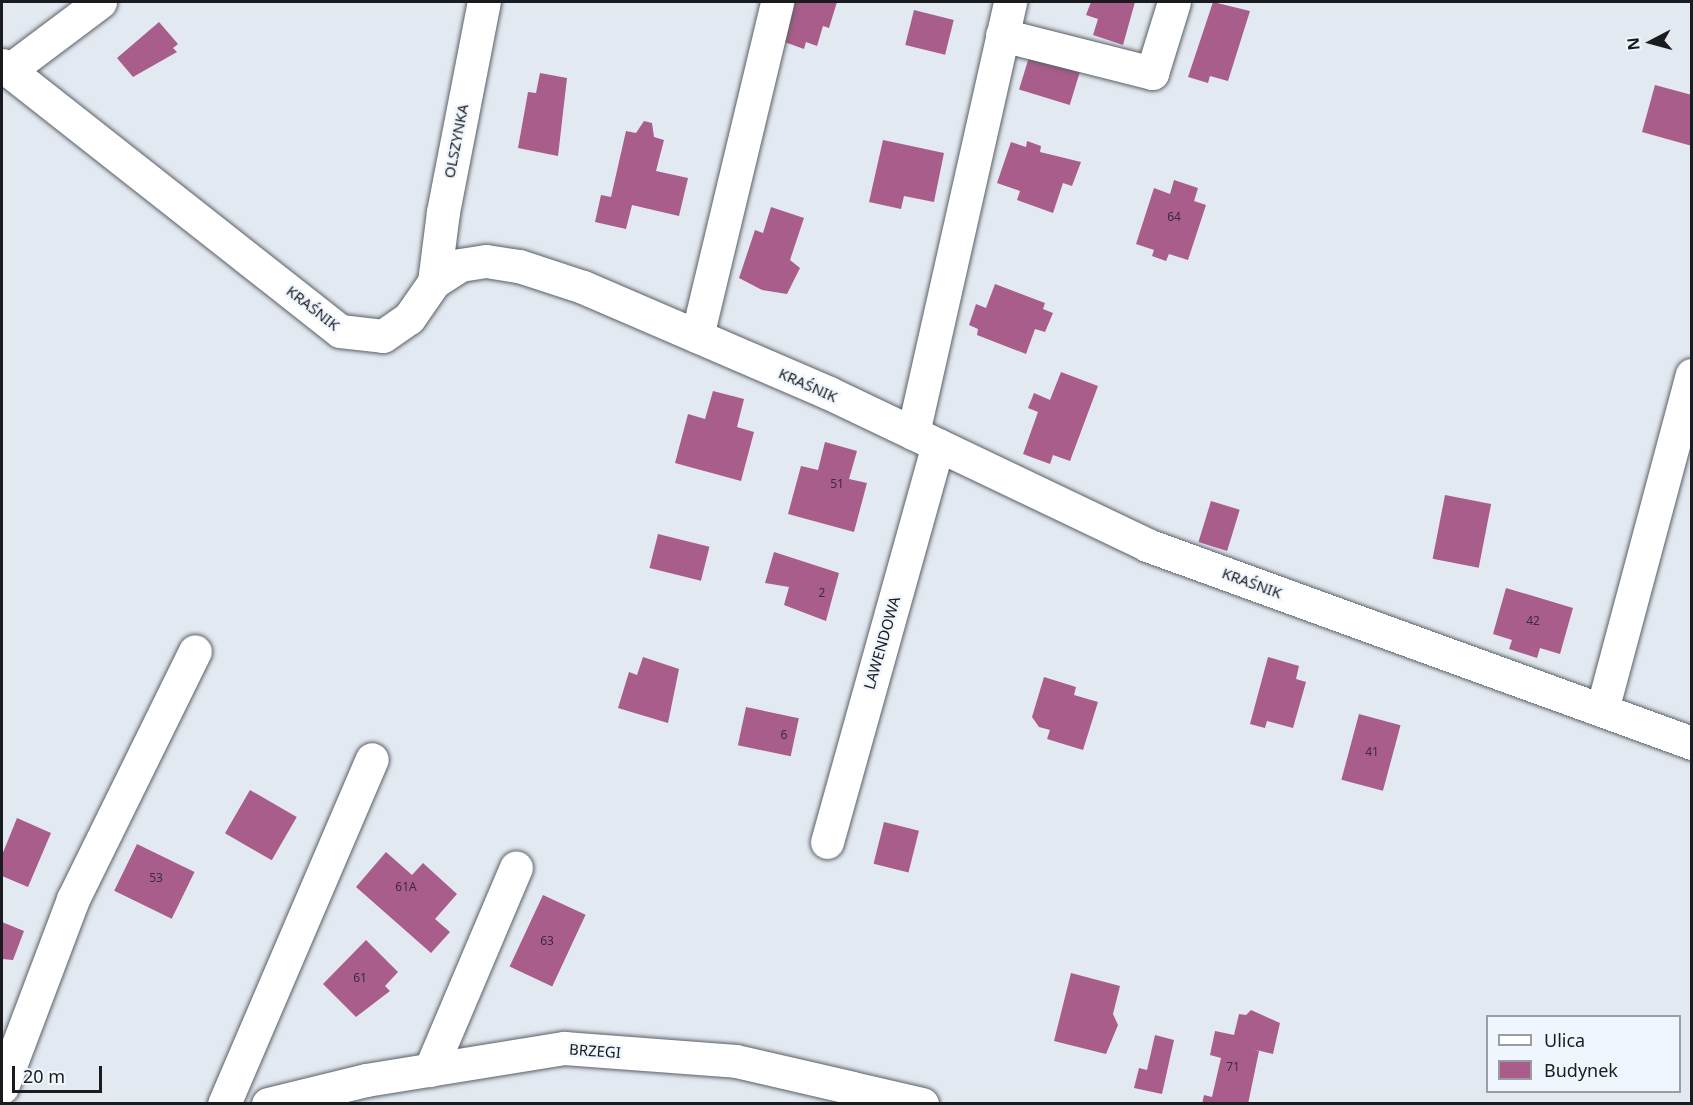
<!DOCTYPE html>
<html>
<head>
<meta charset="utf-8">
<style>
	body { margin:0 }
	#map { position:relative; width:1693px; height:1105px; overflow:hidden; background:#e3e9f1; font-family:"Noto Sans",sans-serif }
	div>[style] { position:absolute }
	.building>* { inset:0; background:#a95d8a; transform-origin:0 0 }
	.roads { filter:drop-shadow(0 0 2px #5b6067) drop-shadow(0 0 2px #5b6067) }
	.minor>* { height:33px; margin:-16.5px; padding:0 16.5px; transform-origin:16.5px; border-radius:16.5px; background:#fff }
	span { translate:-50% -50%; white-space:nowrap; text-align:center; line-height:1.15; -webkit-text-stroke:4.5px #f0f6fe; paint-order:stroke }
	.number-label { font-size:12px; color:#3d2c39 }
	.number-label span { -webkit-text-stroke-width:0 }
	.street-label { font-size:15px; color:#191b1e }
	.frame { position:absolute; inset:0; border:3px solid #191b1e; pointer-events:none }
	.legend { position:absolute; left:1486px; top:1015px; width:195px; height:78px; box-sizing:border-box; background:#f0f6fe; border:2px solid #9a9ea4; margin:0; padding:8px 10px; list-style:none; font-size:18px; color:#191b1e }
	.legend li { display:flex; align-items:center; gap:12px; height:30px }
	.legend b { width:30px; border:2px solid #9a9ea4 }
	.north { position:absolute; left:1621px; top:12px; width:60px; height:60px; -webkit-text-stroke:4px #f0f6fe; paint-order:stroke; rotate:264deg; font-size:16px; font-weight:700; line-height:24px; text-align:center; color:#191b1e }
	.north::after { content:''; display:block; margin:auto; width:21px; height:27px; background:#191b1e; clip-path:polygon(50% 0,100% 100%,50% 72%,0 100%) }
	.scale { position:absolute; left:12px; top:1066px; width:90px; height:27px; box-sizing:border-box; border:3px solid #191b1e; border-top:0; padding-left:8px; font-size:18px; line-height:21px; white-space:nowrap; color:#191b1e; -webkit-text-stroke:4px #f0f6fe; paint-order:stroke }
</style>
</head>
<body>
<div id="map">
	<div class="building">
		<div style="clip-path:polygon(794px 2px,837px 2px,829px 28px,823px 26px,817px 46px,806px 42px,804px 49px,776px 39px)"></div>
		<div style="clip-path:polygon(1091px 2px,1135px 2px,1123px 45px,1093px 35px,1098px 19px,1086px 15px)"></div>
		<div style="clip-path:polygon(1213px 2px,1250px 11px,1228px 81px,1210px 76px,1208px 83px,1188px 77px)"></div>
		<div style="left:914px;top:10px;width:41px;height:36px;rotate:14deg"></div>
		<div style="clip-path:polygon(159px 22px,178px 44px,173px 48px,177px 52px,133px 77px,117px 58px)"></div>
		<div style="left:1029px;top:57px;width:53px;height:34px;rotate:17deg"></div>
		<div style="clip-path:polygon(540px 73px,567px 78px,558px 156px,518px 148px,528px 92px,536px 93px)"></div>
		<div style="clip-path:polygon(1655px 85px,1692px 95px,1692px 146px,1642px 132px)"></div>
		<div style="clip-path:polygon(644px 121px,652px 123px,654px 137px,664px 140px,656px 171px,688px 178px,679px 216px,632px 205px,626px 229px,595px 222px,601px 195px,611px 197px,626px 131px,636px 133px)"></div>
		<div style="clip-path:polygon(883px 140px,944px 153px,934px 202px,904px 196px,901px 209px,869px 202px)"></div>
		<div style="clip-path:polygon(1027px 141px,1041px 146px,1040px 152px,1081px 162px,1072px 186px,1063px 183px,1053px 213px,1017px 200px,1020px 191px,997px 183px,1011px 142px,1026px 147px)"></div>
		<div style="clip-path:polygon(1174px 180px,1198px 188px,1194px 201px,1206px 205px,1188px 260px,1169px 254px,1166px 261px,1152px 256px,1154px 250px,1136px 244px,1154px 188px,1170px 194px)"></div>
		<div style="clip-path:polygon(771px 207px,804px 218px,790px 260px,800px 268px,787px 294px,762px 290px,739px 278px,755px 230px,763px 233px)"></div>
		<div style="clip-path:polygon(995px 284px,1045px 303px,1043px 309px,1053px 313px,1045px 332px,1035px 329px,1026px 354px,977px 335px,978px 329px,969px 325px,976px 304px,986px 308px)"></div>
		<div style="clip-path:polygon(1061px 372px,1098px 386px,1070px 461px,1053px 455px,1050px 464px,1023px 454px,1038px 412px,1028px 408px,1034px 393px,1050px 400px)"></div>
		<div style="clip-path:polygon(713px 391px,744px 399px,737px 427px,754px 432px,741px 481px,675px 463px,688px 414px,705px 419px)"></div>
		<div style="clip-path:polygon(825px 442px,857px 451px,849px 479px,867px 483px,854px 532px,788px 514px,801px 466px,818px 470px)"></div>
		<div style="left:1445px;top:495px;width:47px;height:65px;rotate:11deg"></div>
		<div style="left:1211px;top:501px;width:30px;height:43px;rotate:17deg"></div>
		<div style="left:658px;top:534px;width:53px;height:35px;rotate:14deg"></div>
		<div style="clip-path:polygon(774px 552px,839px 573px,826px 621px,784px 605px,789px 587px,765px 583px)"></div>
		<div style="clip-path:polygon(1506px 588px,1573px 608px,1560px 654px,1540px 648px,1537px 658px,1509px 649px,1512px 640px,1493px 634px)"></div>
		<div style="clip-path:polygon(643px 657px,679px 669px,668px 723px,618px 708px,629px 672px,637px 675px)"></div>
		<div style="clip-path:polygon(1268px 657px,1299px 666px,1296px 679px,1306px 682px,1293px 728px,1267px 721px,1265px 728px,1250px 724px)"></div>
		<div style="clip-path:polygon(1044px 677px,1076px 687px,1074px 695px,1098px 702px,1083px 750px,1047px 739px,1050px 730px,1039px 727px,1032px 717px)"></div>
		<div style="left:746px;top:707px;width:54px;height:39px;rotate:12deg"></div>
		<div style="left:1359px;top:714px;width:43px;height:68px;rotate:15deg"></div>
		<div style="left:250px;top:790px;width:54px;height:50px;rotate:30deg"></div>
		<div style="clip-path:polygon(17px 818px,51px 833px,28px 887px,2px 876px,2px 855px)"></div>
		<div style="left:884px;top:822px;width:36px;height:43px;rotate:14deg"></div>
		<div style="left:137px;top:844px;width:64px;height:52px;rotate:26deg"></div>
		<div style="clip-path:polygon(386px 852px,412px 875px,423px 863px,457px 894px,435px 919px,450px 932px,431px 953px,356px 887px)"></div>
		<div style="left:543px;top:895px;width:47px;height:79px;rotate:25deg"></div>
		<div style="clip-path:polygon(2px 922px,24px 931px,13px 960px,2px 959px)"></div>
		<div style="clip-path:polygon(366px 940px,398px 972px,385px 986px,390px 991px,356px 1017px,323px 984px)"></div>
		<div style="clip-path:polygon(1071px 973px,1120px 986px,1113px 1014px,1118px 1025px,1106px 1054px,1054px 1041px)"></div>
		<div style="clip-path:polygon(1251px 1010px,1280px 1023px,1273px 1054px,1252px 1049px,1259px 1051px,1248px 1104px,1202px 1104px,1204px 1095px,1212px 1097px,1221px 1058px,1210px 1055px,1215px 1031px,1234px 1035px,1239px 1014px,1246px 1015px)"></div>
		<div style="clip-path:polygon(1155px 1035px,1174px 1040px,1162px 1094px,1134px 1088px,1139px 1068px,1147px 1070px)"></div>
	</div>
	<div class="roads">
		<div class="minor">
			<div style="left:1002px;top:35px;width:155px;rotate:14.2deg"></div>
			<div style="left:1152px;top:73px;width:74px;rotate:-72.8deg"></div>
			<div style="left:2px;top:65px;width:430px;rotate:38.2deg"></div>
			<div style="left:340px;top:331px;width:43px;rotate:6.6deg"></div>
			<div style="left:383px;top:336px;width:32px;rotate:-35deg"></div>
			<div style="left:409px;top:318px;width:44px;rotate:-55.2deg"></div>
			<div style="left:434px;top:282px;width:31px;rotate:-33deg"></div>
			<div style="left:460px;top:265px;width:26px;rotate:-9deg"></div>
			<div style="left:486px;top:261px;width:33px;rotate:9deg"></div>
			<div style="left:519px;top:266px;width:67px;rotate:18.2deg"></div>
			<div style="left:583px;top:287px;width:268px;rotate:23.3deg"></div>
			<div style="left:829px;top:393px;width:352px;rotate:25.5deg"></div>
			<div style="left:1147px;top:545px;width:580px;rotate:19.97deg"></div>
			<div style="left:8px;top:71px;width:115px;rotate:-36.9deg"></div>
			<div style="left:434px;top:282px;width:71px;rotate:-82.7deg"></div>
			<div style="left:443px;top:212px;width:214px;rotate:-79deg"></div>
			<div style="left:697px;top:336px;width:343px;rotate:-76.5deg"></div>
			<div style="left:913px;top:433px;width:442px;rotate:-77.3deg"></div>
			<div style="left:1602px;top:710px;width:347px;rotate:-75deg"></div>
			<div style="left:827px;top:842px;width:412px;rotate:-74.4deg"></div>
			<div style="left:430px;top:1070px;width:220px;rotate:-67deg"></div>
			<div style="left:2px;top:1087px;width:201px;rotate:-69.3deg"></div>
			<div style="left:73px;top:899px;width:276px;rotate:-63.8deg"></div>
			<div style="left:224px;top:1104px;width:375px;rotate:-66.8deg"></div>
			<div style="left:268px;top:1104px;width:101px;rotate:-13.8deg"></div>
			<div style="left:366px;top:1080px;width:201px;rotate:-9.2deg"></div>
			<div style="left:564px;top:1048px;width:172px;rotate:4.3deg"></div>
			<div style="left:736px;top:1061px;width:191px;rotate:13deg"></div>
		</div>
	</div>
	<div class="number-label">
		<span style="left:1174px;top:217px">64</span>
		<span style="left:837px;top:484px">51</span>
		<span style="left:822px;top:593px">2</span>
		<span style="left:1533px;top:621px">42</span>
		<span style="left:784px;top:735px">6</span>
		<span style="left:1372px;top:752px">41</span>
		<span style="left:156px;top:878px">53</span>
		<span style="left:406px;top:887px">61A</span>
		<span style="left:547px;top:941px">63</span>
		<span style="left:360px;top:978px">61</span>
		<span style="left:1233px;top:1067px">71</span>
	</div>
	<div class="street-label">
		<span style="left:456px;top:141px;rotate:-79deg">OLSZYNKA</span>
		<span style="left:313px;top:308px;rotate:38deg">KRAŚNIK</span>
		<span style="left:808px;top:385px;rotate:24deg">KRAŚNIK</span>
		<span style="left:1252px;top:583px;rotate:20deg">KRAŚNIK</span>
		<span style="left:882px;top:643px;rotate:-74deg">LAWENDOWA</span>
		<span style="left:595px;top:1051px;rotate:4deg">BRZEGI</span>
	</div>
	<div class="frame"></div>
	<ul class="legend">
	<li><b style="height:8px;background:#fff"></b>Ulica</li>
	<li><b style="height:16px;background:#a95d8a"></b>Budynek</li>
	</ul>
	<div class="north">N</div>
	<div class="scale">20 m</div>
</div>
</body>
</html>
